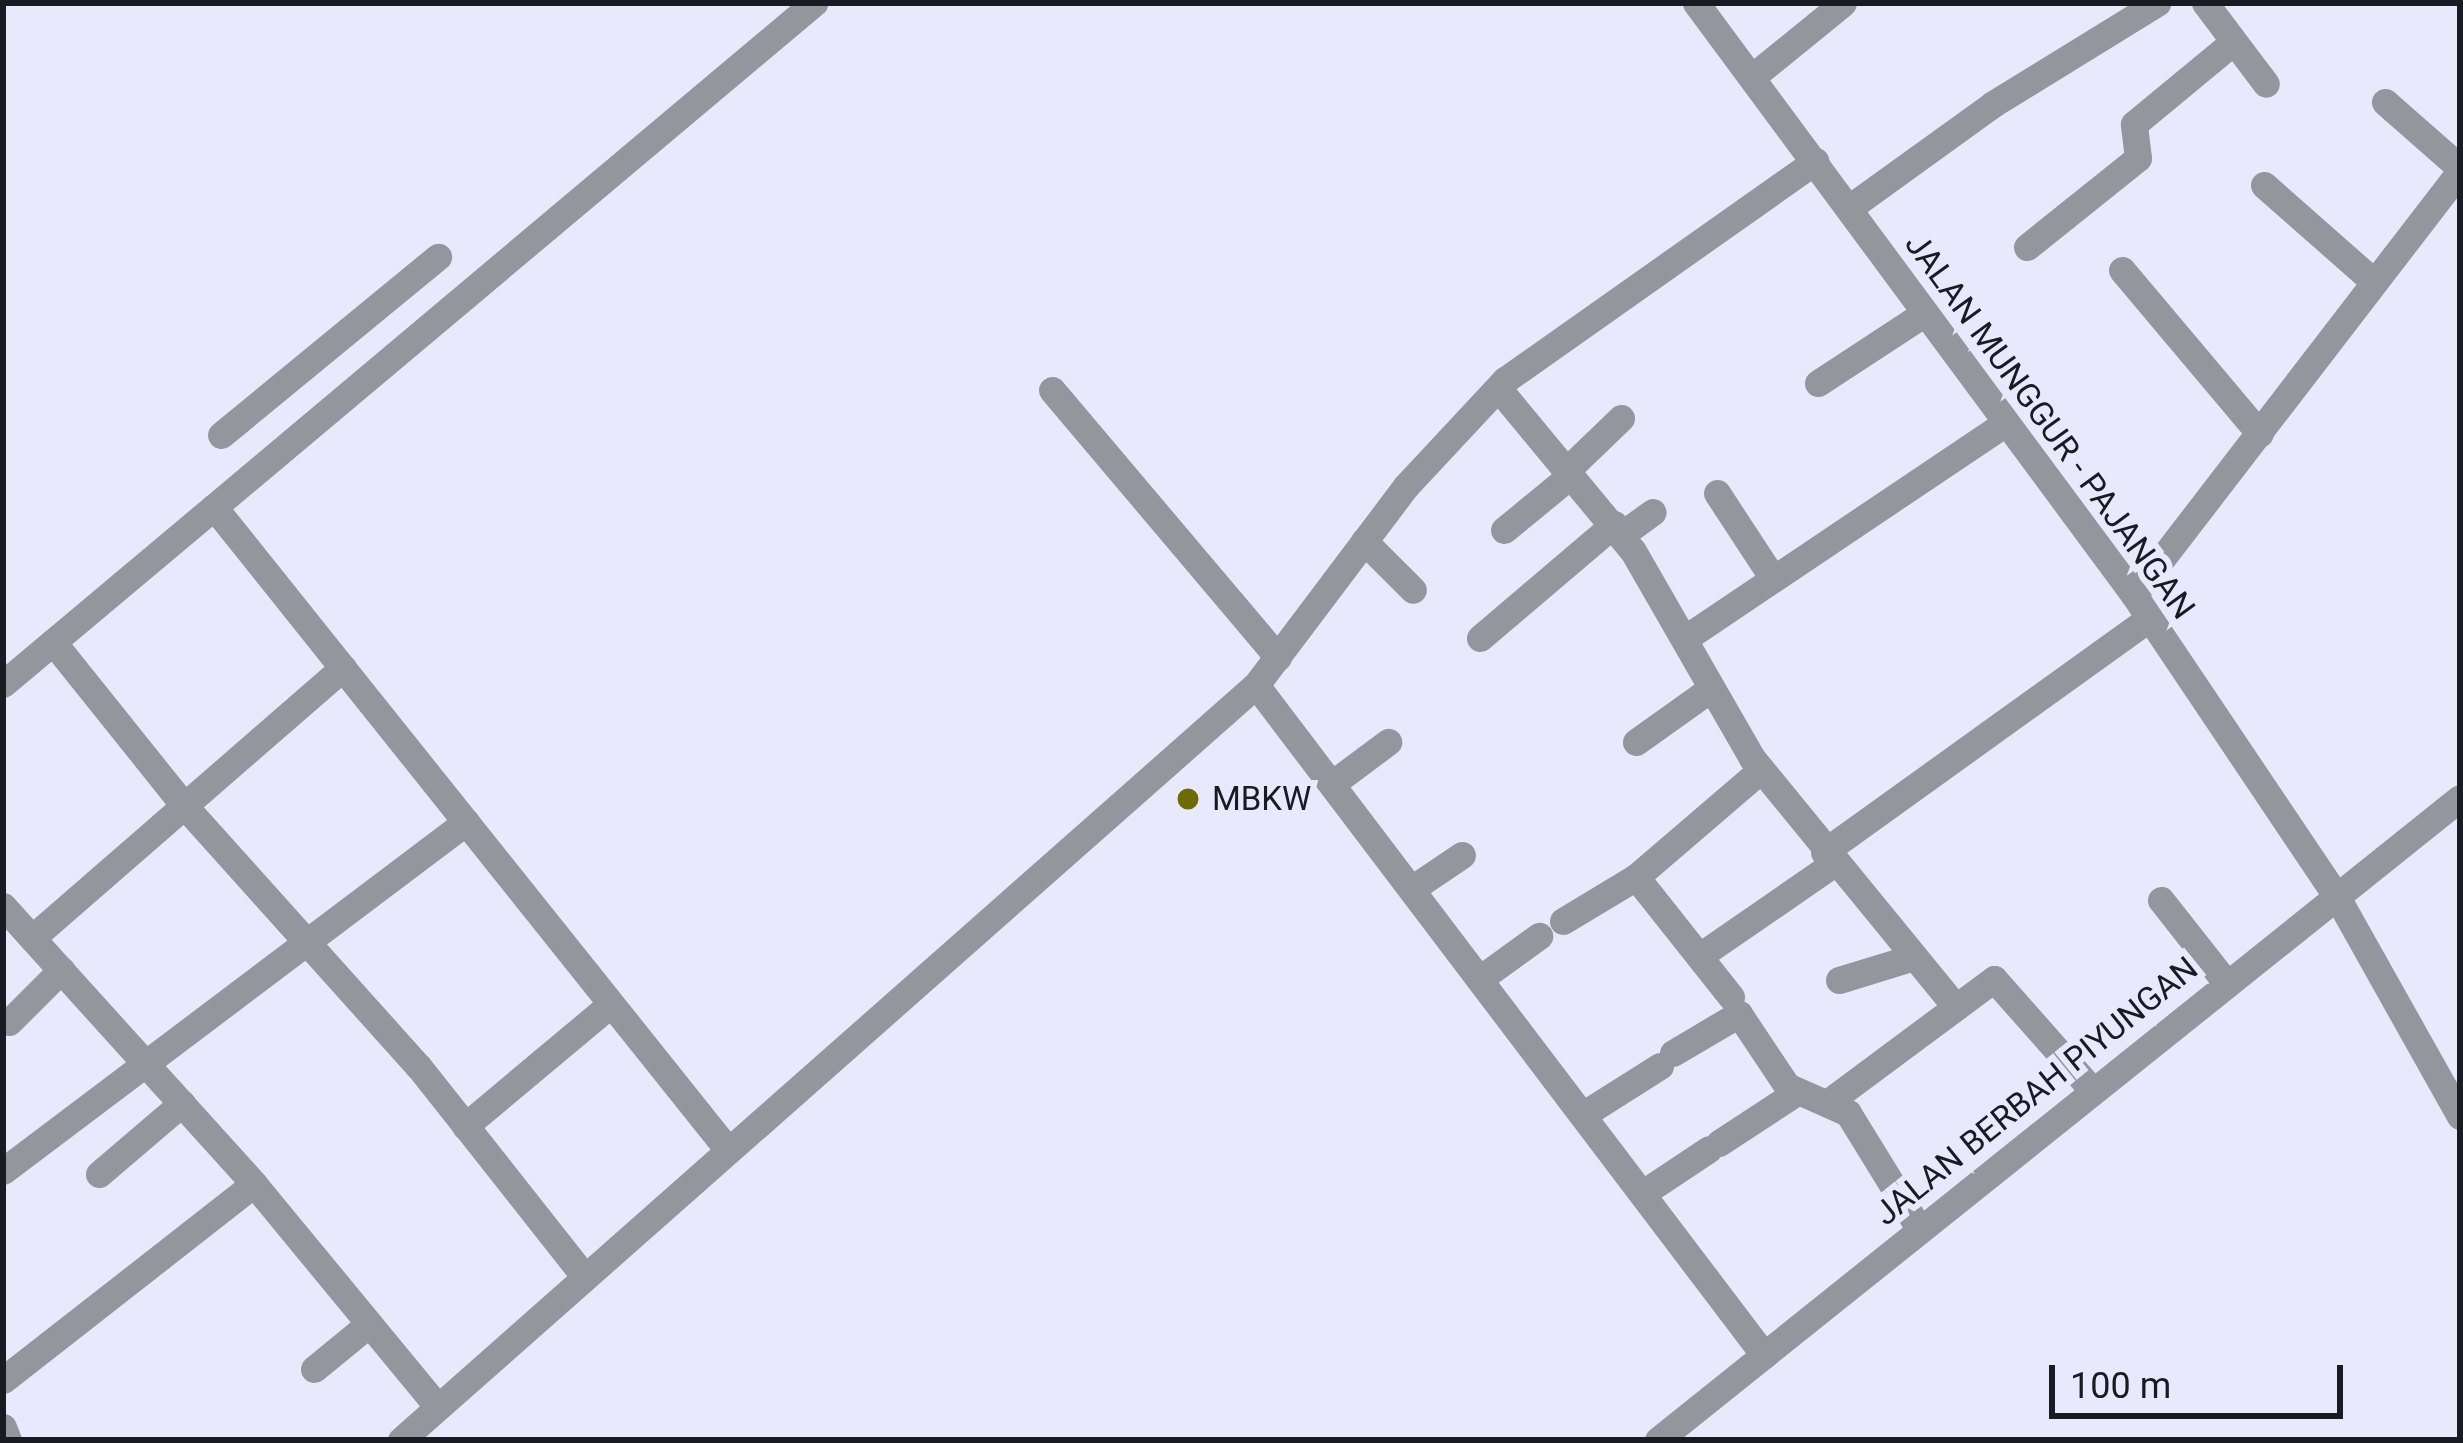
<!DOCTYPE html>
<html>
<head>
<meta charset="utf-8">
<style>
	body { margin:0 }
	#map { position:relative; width:2463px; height:1443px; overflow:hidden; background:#e8e9fd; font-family:Roboto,sans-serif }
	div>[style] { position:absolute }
	.minor>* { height:27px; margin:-13.5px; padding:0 13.5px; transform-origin:13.5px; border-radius:13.5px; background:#95959e }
	.dots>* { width:33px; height:33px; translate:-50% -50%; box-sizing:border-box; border:6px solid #e8e9fd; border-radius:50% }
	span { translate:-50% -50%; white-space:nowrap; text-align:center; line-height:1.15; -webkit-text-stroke:12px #e8e9fd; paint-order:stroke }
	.street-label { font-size:33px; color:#1a1b22 }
	.poi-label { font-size:33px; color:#1a1b22 }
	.left { translate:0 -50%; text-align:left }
	.frame { position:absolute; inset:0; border:6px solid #1a1b22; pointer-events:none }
	.scale { position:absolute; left:2049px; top:1365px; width:294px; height:54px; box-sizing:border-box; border:6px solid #1a1b22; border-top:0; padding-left:15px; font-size:36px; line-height:42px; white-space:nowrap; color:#1a1b22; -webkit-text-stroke:9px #e8e9fd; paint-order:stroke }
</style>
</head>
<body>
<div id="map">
	<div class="minor">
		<div style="left:1696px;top:3px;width:736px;rotate:53.5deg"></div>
		<div style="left:2134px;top:595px;width:364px;rotate:56.1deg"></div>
		<div style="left:2337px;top:897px;width:251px;rotate:60.7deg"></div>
		<div style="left:2205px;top:3px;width:101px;rotate:53deg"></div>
		<div style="left:1752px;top:77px;width:117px;rotate:-39.1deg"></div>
		<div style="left:2385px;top:102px;width:100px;rotate:41.3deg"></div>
		<div style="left:2264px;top:185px;width:147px;rotate:41.4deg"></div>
		<div style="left:1849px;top:208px;width:178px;rotate:-35.8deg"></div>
		<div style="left:1993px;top:104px;width:193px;rotate:-31.6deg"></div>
		<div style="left:2027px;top:247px;width:142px;rotate:-38.7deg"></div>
		<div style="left:2138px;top:158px;width:34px;rotate:-97deg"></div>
		<div style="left:2134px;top:124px;width:127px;rotate:-39.6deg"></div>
		<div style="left:2122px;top:270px;width:214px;rotate:49.9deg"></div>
		<div style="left:1818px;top:383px;width:128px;rotate:-33.2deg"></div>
		<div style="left:1498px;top:388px;width:212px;rotate:50.4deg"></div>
		<div style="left:1633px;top:551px;width:239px;rotate:60.1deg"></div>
		<div style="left:1752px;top:758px;width:322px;rotate:50.7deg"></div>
		<div style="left:1052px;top:390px;width:350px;rotate:49.8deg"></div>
		<div style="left:221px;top:435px;width:281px;rotate:-39.4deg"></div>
		<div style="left:1567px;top:470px;width:75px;rotate:-43.9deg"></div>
		<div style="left:1717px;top:493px;width:100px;rotate:56.8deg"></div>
		<div style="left:214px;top:507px;width:784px;rotate:-40.03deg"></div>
		<div style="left:1504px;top:530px;width:87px;rotate:-39.4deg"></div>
		<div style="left:1621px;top:535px;width:39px;rotate:-36deg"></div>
		<div style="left:1364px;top:541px;width:69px;rotate:45deg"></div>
		<div style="left:2134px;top:595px;width:535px;rotate:-52.44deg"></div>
		<div style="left:1687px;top:637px;width:382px;rotate:-33.9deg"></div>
		<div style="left:1480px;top:638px;width:176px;rotate:-40.4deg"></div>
		<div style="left:53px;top:642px;width:205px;rotate:51.3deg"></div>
		<div style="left:181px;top:802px;width:356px;rotate:48.1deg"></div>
		<div style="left:419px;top:1067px;width:266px;rotate:51.7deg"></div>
		<div style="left:3px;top:684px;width:275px;rotate:-40deg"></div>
		<div style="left:214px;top:507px;width:823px;rotate:51.36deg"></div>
		<div style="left:1256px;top:685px;width:841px;rotate:52.83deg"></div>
		<div style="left:1636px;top:742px;width:90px;rotate:-35.5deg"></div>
		<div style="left:1333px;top:783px;width:69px;rotate:-36.7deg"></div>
		<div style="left:1824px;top:852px;width:398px;rotate:-35.7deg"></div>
		<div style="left:1636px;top:877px;width:153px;rotate:51.6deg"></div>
		<div style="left:1413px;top:888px;width:59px;rotate:-34deg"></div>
		<div style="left:2161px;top:900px;width:107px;rotate:51.8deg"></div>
		<div style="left:3px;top:906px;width:375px;rotate:47.9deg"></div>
		<div style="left:254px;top:1184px;width:288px;rotate:50.5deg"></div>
		<div style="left:1563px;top:921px;width:85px;rotate:-31.1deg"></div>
		<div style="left:1636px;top:877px;width:165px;rotate:-40.6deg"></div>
		<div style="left:32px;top:938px;width:412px;rotate:-41deg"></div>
		<div style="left:1701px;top:955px;width:160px;rotate:-34.6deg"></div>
		<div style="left:1481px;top:978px;width:72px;rotate:-35.9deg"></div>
		<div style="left:1839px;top:980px;width:78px;rotate:-17deg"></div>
		<div style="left:1741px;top:1017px;width:83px;rotate:56.3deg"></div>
		<div style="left:1787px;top:1086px;width:67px;rotate:23.9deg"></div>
		<div style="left:1848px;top:1113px;width:137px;rotate:58.4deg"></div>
		<div style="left:9px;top:1022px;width:74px;rotate:-45deg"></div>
		<div style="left:1673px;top:1053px;width:77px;rotate:-30.6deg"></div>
		<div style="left:1831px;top:1100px;width:203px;rotate:-36.6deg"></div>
		<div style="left:1994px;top:979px;width:149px;rotate:48.5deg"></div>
		<div style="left:1584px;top:1114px;width:90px;rotate:-32.3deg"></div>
		<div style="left:465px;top:1126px;width:190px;rotate:-39.9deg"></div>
		<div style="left:1719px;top:1143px;width:93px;rotate:-33.2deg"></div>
		<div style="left:3px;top:1171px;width:580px;rotate:-37.01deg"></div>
		<div style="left:99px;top:1174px;width:109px;rotate:-40.5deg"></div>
		<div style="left:1643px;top:1193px;width:79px;rotate:-33.7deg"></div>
		<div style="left:314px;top:1369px;width:71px;rotate:-39.3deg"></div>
		<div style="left:3px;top:1380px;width:318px;rotate:-38deg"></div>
		<div style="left:3px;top:1427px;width:14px;rotate:69deg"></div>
		<div style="left:401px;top:1440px;width:1141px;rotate:-41.45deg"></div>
		<div style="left:1256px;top:685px;width:249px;rotate:-53deg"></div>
		<div style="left:1406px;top:486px;width:145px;rotate:-47deg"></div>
		<div style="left:1505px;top:380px;width:380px;rotate:-35.2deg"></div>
		<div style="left:1658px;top:1440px;width:1027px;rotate:-38.68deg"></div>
	</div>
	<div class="dots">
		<div style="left:1188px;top:799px;background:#6e6b07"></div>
	</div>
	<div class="street-label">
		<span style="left:2050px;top:426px;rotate:54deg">JALAN MUNGGUR - PAJANGAN</span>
		<span style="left:2036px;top:1091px;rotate:-39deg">JALAN BERBAH PIYUNGAN</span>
	</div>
	<div class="poi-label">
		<span class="left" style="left:1212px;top:799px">MBKW</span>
	</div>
	<div class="frame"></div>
	<div class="scale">100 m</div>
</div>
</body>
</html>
